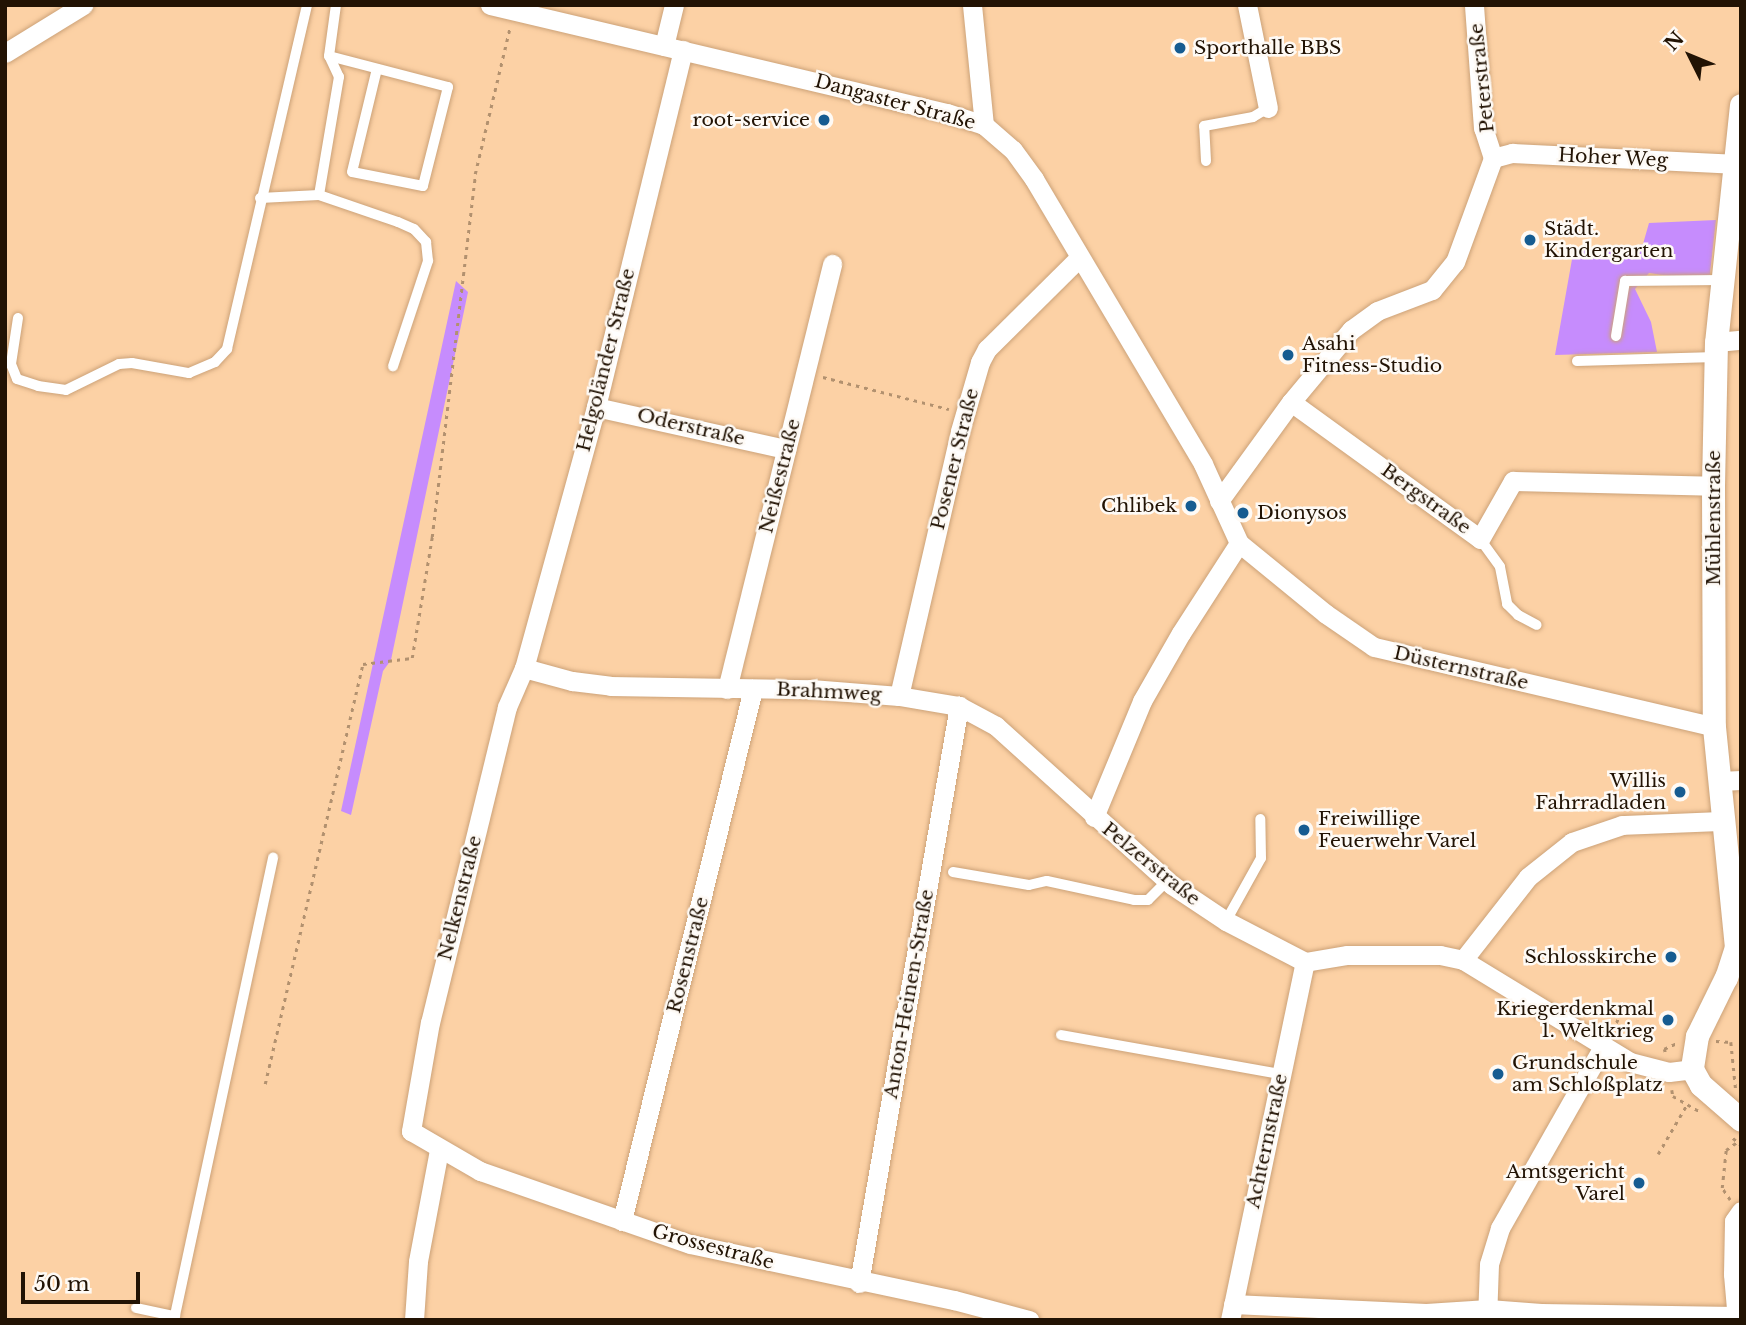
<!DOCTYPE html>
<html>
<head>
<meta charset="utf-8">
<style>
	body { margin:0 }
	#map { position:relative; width:1746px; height:1325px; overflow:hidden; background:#fcd1a5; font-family:"Libre Baskerville",serif }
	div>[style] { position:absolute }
	.green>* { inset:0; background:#c68cfd }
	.path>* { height:2.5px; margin-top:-1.25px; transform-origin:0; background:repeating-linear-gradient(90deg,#b2916f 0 3.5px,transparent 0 8.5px) }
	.roads { filter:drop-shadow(0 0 2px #cca278) drop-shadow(0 0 2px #cca278) }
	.service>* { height:10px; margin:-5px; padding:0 5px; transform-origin:5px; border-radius:5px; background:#fff }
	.minor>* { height:19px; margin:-9.5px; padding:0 9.5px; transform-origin:9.5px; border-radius:9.5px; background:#fff }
	.tertiary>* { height:23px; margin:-11.5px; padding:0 11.5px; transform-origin:11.5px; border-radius:11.5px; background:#fff }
	.dots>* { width:19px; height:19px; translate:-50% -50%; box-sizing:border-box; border:4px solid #fefaf5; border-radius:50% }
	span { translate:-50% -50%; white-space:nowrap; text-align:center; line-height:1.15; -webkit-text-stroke:5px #fefaf5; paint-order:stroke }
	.poi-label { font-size:19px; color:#221304 }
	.left { translate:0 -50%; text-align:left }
	.right { translate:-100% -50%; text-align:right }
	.street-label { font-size:19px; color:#221304 }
	.frame { position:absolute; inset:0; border:7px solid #221304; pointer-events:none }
	.north { position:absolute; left:1655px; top:21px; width:70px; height:70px; -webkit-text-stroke:5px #fefaf5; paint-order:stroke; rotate:313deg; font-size:19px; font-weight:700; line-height:28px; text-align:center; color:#221304 }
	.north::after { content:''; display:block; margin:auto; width:24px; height:32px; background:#221304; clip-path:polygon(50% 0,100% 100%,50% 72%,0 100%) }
	.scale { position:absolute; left:21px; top:1272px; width:119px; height:32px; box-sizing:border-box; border:4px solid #221304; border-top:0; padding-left:9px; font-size:21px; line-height:24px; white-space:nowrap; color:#221304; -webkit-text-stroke:5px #fefaf5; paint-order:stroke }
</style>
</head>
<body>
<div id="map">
	<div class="green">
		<div style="clip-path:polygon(1716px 220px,1709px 282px,1649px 273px,1635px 289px,1651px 322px,1657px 352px,1555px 355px,1574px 248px,1615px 252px,1643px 244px,1649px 223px)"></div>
		<div style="clip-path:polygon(456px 281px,468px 292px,391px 660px,383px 671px,351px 815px,341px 811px)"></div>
	</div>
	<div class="path">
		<div style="left:823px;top:377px;width:130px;rotate:14.3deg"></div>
		<div style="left:1612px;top:1030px;width:29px;rotate:-61deg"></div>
		<div style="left:1716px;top:1041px;width:15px;rotate:4deg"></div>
		<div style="left:1731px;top:1042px;width:49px;rotate:84.2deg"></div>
		<div style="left:1665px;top:1052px;width:3px;rotate:-108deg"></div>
		<div style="left:1664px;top:1049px;width:14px;rotate:-25deg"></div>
		<div style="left:265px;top:1084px;width:431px;rotate:-76.9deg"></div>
		<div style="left:363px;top:664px;width:49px;rotate:-7deg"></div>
		<div style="left:412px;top:658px;width:123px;rotate:-80.6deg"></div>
		<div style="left:432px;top:537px;width:366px;rotate:-83.2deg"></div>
		<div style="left:475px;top:174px;width:151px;rotate:-76.6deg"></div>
		<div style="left:1672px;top:1090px;width:6px;rotate:81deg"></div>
		<div style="left:1673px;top:1096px;width:32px;rotate:30deg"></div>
		<div style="left:1733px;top:1138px;width:11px;rotate:41deg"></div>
		<div style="left:1658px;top:1154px;width:56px;rotate:-59.7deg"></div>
		<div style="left:1730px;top:1200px;width:14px;rotate:-124deg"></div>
		<div style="left:1722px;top:1188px;width:38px;rotate:-84deg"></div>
		<div style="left:1726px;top:1150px;width:14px;rotate:-36deg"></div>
	</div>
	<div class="roads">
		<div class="service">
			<div style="left:329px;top:56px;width:123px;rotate:14.6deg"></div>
			<div style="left:448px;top:87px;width:102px;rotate:104.2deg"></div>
			<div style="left:423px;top:186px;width:72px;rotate:-168.8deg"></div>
			<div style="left:352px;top:172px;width:106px;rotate:-76.4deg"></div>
			<div style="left:1206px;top:161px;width:35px;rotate:-93deg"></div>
			<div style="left:1204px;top:126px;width:50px;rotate:-10.4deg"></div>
			<div style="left:1253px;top:117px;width:17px;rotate:-31deg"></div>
			<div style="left:319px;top:195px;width:120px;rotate:-80.4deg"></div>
			<div style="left:339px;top:77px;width:23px;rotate:-115deg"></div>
			<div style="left:329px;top:56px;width:51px;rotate:-82.2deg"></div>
			<div style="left:260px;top:198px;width:59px;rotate:-2.9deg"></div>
			<div style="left:319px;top:195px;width:83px;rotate:18.9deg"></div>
			<div style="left:398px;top:222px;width:17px;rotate:24deg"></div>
			<div style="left:414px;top:229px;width:18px;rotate:47deg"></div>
			<div style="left:426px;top:242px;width:19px;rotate:84deg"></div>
			<div style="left:428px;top:261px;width:111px;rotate:108.4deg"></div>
			<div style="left:18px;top:318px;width:47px;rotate:98.7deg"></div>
			<div style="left:11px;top:364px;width:16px;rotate:68deg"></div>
			<div style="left:17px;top:379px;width:22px;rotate:18deg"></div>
			<div style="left:38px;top:386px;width:28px;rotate:8deg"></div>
			<div style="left:66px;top:390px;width:59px;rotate:-26.1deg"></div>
			<div style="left:119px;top:364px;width:13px;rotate:-4deg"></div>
			<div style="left:132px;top:363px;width:58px;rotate:10deg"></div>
			<div style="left:189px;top:373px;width:28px;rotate:-23deg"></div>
			<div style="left:215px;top:362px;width:18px;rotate:-47deg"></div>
			<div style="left:227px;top:349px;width:353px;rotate:-76.9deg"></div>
			<div style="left:1616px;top:336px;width:56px;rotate:-80.7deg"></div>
			<div style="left:1625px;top:281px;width:97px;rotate:-0.6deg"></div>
			<div style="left:1577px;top:361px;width:139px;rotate:-1.6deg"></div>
			<div style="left:1480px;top:539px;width:34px;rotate:54deg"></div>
			<div style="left:1500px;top:567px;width:38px;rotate:79deg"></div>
			<div style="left:1507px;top:604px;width:16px;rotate:45deg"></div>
			<div style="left:1518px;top:615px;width:21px;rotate:28deg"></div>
			<div style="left:953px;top:872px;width:77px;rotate:9.7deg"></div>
			<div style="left:1029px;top:885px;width:18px;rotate:-13deg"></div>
			<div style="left:1047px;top:881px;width:89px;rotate:12.3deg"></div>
			<div style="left:1134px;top:900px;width:14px"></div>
			<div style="left:1148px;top:900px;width:27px;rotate:-45deg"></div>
			<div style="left:1226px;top:921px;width:72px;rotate:-60.9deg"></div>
			<div style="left:1261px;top:858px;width:39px;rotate:-91deg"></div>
			<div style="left:1061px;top:1035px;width:223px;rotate:10.1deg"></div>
			<div style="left:136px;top:1308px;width:40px;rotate:12deg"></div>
			<div style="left:174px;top:1320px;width:473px;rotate:-77.9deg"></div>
		</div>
		<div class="minor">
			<div style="left:490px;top:5px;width:470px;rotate:13.3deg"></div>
			<div style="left:947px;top:113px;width:39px;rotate:18deg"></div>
			<div style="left:984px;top:125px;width:38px;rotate:41deg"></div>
			<div style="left:1013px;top:150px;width:36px;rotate:54deg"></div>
			<div style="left:1034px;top:179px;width:331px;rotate:59.3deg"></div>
			<div style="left:1203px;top:464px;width:87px;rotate:65.5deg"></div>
			<div style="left:1239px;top:543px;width:112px;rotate:39.2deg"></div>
			<div style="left:1326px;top:614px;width:58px;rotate:34.5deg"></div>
			<div style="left:1374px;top:647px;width:349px;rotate:13.2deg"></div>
			<div style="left:972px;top:5px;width:121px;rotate:84.3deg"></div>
			<div style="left:1247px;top:5px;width:105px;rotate:78.5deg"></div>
			<div style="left:664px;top:46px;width:42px;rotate:-76.3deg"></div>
			<div style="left:683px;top:50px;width:367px;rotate:103.7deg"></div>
			<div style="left:596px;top:407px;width:271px;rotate:105.4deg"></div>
			<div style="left:524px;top:668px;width:43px;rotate:113.6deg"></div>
			<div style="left:507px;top:707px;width:324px;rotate:103.7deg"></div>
			<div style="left:430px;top:1022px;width:111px;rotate:99.9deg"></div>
			<div style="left:411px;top:1131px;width:80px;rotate:30.1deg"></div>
			<div style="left:480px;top:1171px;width:222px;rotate:19.2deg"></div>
			<div style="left:690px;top:1244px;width:270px;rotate:12deg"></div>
			<div style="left:954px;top:1300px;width:78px;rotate:14.9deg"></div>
			<div style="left:5px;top:53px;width:92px;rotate:-31.6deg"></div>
			<div style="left:1493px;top:158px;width:20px;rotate:-15deg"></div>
			<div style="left:1512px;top:153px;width:221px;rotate:2.8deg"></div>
			<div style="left:1716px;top:342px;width:25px;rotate:-5deg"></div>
			<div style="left:1291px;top:402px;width:233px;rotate:35.9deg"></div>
			<div style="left:1480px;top:539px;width:67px;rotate:-60.4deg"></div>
			<div style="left:1513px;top:481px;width:200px;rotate:1.4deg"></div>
			<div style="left:596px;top:407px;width:195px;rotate:12.5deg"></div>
			<div style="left:1219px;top:501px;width:122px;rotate:-54deg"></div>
			<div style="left:1291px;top:402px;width:94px;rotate:-50.2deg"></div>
			<div style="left:1351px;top:330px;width:32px;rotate:-36deg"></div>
			<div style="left:1377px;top:311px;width:59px;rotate:-20.9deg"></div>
			<div style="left:1432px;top:290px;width:36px;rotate:-51deg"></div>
			<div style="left:1455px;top:262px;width:111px;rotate:-69.9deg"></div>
			<div style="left:1493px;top:158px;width:32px;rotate:-108deg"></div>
			<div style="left:1483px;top:128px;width:123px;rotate:-94.2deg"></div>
			<div style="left:524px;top:668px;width:50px;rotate:15.2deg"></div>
			<div style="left:572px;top:681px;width:38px;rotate:7deg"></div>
			<div style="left:610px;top:686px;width:201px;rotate:0.9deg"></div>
			<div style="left:811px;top:689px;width:88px;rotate:4.5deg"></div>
			<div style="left:899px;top:696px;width:61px;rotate:9.5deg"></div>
			<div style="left:959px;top:706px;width:42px;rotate:28.4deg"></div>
			<div style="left:996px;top:726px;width:237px;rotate:42.1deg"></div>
			<div style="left:1172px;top:885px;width:65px;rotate:33.7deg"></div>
			<div style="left:1226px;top:921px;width:89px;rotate:27.4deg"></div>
			<div style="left:1305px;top:962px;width:43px;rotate:-9.5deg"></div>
			<div style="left:1347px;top:955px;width:93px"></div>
			<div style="left:1440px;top:955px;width:24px;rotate:12deg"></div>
			<div style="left:1463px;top:960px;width:196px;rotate:31.4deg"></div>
			<div style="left:1630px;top:1062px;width:40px;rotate:14.4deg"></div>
			<div style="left:1669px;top:1072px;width:23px;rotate:-7deg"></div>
			<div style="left:727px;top:689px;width:438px;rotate:-76.1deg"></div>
			<div style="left:899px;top:696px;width:272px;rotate:-77deg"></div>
			<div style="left:960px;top:431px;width:72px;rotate:-73.8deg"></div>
			<div style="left:980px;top:362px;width:15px;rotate:-62deg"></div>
			<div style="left:987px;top:349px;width:129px;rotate:-44.7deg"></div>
			<div style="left:1720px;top:781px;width:21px;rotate:-3deg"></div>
			<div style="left:1094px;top:817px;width:126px;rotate:-67.5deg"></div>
			<div style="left:1142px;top:701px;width:78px;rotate:-60.2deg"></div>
			<div style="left:1181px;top:633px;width:107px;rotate:-57.2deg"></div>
			<div style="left:1463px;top:960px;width:105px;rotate:-51.9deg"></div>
			<div style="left:1528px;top:877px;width:56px;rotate:-38.5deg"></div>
			<div style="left:1572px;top:842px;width:53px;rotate:-18.8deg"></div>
			<div style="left:1622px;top:825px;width:101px;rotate:-2.3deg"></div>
			<div style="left:622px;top:1221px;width:548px;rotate:-76.17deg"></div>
			<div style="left:859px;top:1283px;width:586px;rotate:-80.17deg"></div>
			<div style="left:1233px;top:1304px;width:193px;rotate:2.7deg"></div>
			<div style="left:1426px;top:1313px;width:62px;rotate:-3.7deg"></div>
			<div style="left:1488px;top:1309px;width:53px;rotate:4.3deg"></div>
			<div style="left:1541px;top:1313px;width:196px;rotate:0.9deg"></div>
			<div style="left:1487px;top:1319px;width:55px;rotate:-87.9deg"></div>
			<div style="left:1489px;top:1264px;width:38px;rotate:-73deg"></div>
			<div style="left:1500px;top:1228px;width:210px;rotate:-60.4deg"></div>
			<div style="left:414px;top:1320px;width:59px;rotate:-86.1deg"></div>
			<div style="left:418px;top:1261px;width:113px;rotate:-79.3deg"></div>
			<div style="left:1230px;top:1320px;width:366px;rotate:-78.2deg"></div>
			<div style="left:1737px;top:1320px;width:46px;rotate:-95deg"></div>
			<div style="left:1733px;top:1274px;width:53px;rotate:-88.9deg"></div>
			<div style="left:1734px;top:1221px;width:12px;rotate:-55deg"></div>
		</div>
		<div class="tertiary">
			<div style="left:1741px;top:105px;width:238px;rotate:96deg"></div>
			<div style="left:1716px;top:342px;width:144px;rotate:91.2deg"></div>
			<div style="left:1713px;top:486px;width:241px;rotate:89.8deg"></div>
			<div style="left:1714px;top:727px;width:221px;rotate:84.3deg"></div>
			<div style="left:1736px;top:947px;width:32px;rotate:108deg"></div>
			<div style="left:1726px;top:977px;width:66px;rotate:116.2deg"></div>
			<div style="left:1697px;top:1036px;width:33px;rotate:99deg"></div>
			<div style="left:1692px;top:1069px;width:18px;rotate:61deg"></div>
			<div style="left:1701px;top:1085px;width:53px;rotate:41.2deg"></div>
		</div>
	</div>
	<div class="dots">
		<div style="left:1180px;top:48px;background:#165c91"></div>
		<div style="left:824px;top:120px;background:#165c91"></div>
		<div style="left:1530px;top:240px;background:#165c91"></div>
		<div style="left:1288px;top:355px;background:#165c91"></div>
		<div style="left:1191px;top:506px;background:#165c91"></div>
		<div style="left:1243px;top:513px;background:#165c91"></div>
		<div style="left:1680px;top:792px;background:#165c91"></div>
		<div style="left:1304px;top:830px;background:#165c91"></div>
		<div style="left:1671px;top:957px;background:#165c91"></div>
		<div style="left:1668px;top:1020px;background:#165c91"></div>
		<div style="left:1498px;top:1074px;background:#165c91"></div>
		<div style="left:1639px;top:1183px;background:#165c91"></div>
	</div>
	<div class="poi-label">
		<span class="left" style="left:1194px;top:48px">Sporthalle BBS</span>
		<span class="right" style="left:810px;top:120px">root-service</span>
		<span class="left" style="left:1544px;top:240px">Städt.<br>Kindergarten</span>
		<span class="left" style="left:1302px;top:355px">Asahi<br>Fitness-Studio</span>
		<span class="right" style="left:1177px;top:506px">Chlibek</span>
		<span class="left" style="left:1257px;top:513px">Dionysos</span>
		<span class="right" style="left:1666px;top:792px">Willis<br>Fahrradladen</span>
		<span class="left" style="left:1318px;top:830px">Freiwillige<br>Feuerwehr Varel</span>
		<span class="right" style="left:1657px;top:957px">Schlosskirche</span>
		<span class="right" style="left:1654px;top:1020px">Kriegerdenkmal<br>1. Weltkrieg</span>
		<span class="left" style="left:1512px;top:1074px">Grundschule<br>am Schloßplatz</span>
		<span class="right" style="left:1625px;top:1183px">Amtsgericht<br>Varel</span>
	</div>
	<div class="street-label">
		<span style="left:1482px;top:78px;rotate:-96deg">Peterstraße</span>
		<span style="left:895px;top:102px;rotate:15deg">Dangaster Straße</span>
		<span style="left:1613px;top:158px;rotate:3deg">Hoher Weg</span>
		<span style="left:606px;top:360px;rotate:-76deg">Helgoländer Straße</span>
		<span style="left:691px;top:427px;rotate:13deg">Oderstraße</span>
		<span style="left:955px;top:459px;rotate:-76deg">Posener Straße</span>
		<span style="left:780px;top:476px;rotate:-76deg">Neißestraße</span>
		<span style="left:1426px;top:499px;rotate:36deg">Bergstraße</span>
		<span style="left:1714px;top:518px;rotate:-90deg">Mühlenstraße</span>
		<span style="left:1461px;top:668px;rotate:13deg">Düsternstraße</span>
		<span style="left:829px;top:692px;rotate:3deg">Brahmweg</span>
		<span style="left:1151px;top:864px;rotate:39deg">Pelzerstraße</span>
		<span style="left:460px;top:898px;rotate:-76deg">Nelkenstraße</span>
		<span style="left:688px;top:955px;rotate:-76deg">Rosenstraße</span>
		<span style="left:909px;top:994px;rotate:-80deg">Anton-Heinen-Straße</span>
		<span style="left:1267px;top:1141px;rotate:-78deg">Achternstraße</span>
		<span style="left:713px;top:1247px;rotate:15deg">Grossestraße</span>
	</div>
	<div class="frame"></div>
	<div class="north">N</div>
	<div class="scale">50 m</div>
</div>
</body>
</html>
